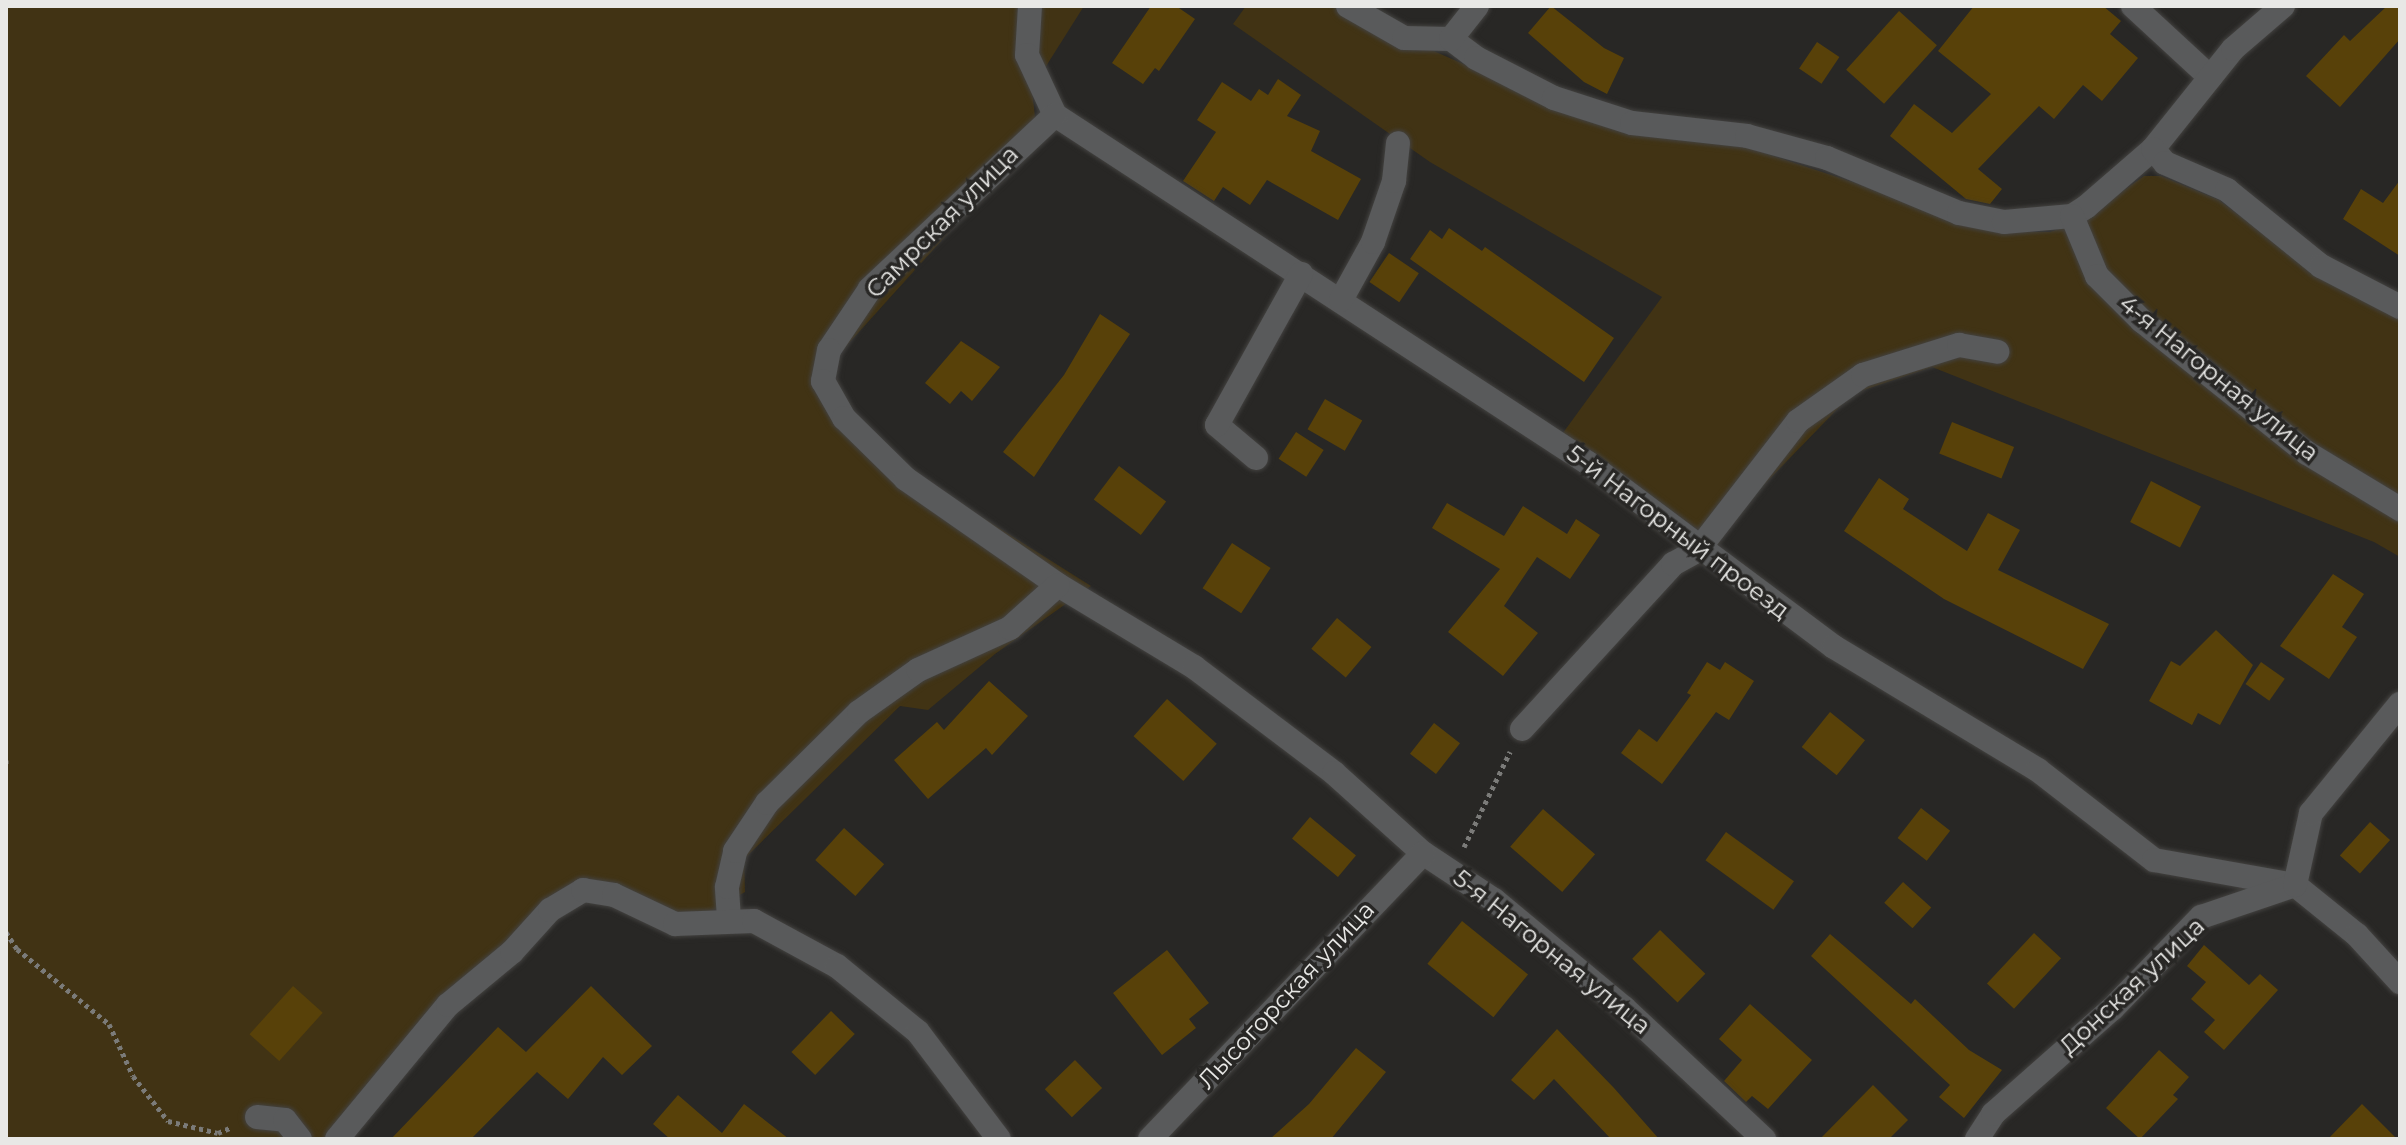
<!DOCTYPE html>
<html>
<head>
<meta charset="utf-8">
<style>
	body { margin:0 }
	#map { position:relative; width:2406px; height:1145px; overflow:hidden; background:#282725; font-family:Montserrat,sans-serif }
	div>[style] { position:absolute }
	.green>* { inset:0; background:#413314 }
	.building>* { inset:0; background:#584109; transform-origin:0 0 }
	.path>* { height:5px; margin-top:-2.5px; transform-origin:0; background:repeating-linear-gradient(90deg,#7b7b79 0 4px,transparent 0 8px) }
	.roads { filter:drop-shadow(0 0 2px #434240) drop-shadow(0 0 2px #434240) }
	.minor>* { height:24px; margin:-12px; padding:0 12px; transform-origin:12px; border-radius:12px; background:#595a5b }
	span { translate:-50% -50%; white-space:nowrap; text-align:center; line-height:1.15; -webkit-text-stroke:7px #282725; paint-order:stroke }
	.street-label { font-size:24px; color:#e8e8e6 }
	.frame { position:absolute; inset:0; border:8px solid #e8e8e6; pointer-events:none }
</style>
</head>
<body>
<div id="map">
	<div class="green">
		<div style="clip-path:polygon(6px 6px,1023px 6px,1035px 117px,1025px 148px,840px 353px,834px 377px,854px 412px,912px 473px,1091px 586px,995px 654px,928px 710px,900px 706px,744px 859px,745px 892px,710px 912px,675px 914px,581px 885px,328px 1139px,6px 1139px)"></div>
		<div style="clip-path:polygon(1041px 6px,1084px 6px,1043px 71px,1034px 52px)"></div>
		<div style="clip-path:polygon(1246px 6px,1331px 6px,1468px 66px,1743px 146px,2005px 232px,2050px 232px,2079px 222px,2144px 176px,2161px 176px,2219px 200px,2317px 275px,2400px 317px,2400px 557px,2374px 542px,1932px 367px,1852px 394px,1722px 528px,1719px 544px,1560px 437px,1662px 297px,1430px 162px,1233px 24px)"></div>
	</div>
	<div class="building">
		<div style="clip-path:polygon(1151px 6px,1176px 6px,1195px 19px,1159px 71px,1155px 68px,1143px 84px,1112px 63px)"></div>
		<div style="clip-path:polygon(1551px 6px,1604px 48px,1624px 58px,1607px 94px,1584px 82px,1528px 33px)"></div>
		<div style="clip-path:polygon(1974px 6px,2103px 6px,2121px 21px,2110px 34px,2138px 58px,2102px 101px,2083px 85px,2054px 119px,2039px 106px,1978px 169px,2002px 189px,1990px 204px,1966px 199px,1890px 136px,1914px 104px,1952px 133px,1991px 94px,1938px 51px)"></div>
		<div style="clip-path:polygon(2387px 6px,2400px 6px,2400px 39px,2340px 107px,2306px 76px,2344px 35px,2350px 41px)"></div>
		<div style="left:1899px;top:11px;width:51px;height:79px;rotate:42deg"></div>
		<div style="left:1817px;top:42px;width:27px;height:32px;rotate:34deg"></div>
		<div style="clip-path:polygon(1278px 79px,1301px 95px,1287px 116px,1320px 131px,1311px 151px,1361px 179px,1338px 220px,1267px 180px,1250px 205px,1223px 187px,1214px 201px,1183px 181px,1216px 132px,1197px 120px,1222px 82px,1251px 101px,1259px 89px,1268px 95px)"></div>
		<div style="clip-path:polygon(2400px 180px,2400px 256px,2343px 219px,2361px 189px,2383px 203px)"></div>
		<div style="clip-path:polygon(1449px 228px,1482px 251px,1485px 247px,1614px 338px,1584px 382px,1410px 259px,1430px 230px,1442px 239px)"></div>
		<div style="left:1389px;top:253px;width:36px;height:35px;rotate:34deg"></div>
		<div style="clip-path:polygon(1100px 314px,1130px 334px,1034px 477px,1003px 452px,1064px 375px)"></div>
		<div style="clip-path:polygon(961px 341px,1000px 367px,972px 401px,961px 391px,950px 404px,925px 383px)"></div>
		<div style="left:1325px;top:399px;width:43px;height:35px;rotate:30deg"></div>
		<div style="left:1952px;top:422px;width:67px;height:34px;rotate:22deg"></div>
		<div style="left:1296px;top:432px;width:33px;height:32px;rotate:33deg"></div>
		<div style="left:1119px;top:466px;width:59px;height:42px;rotate:37deg"></div>
		<div style="clip-path:polygon(1879px 478px,1909px 499px,1903px 509px,1967px 551px,1988px 513px,2020px 530px,1998px 570px,2109px 624px,2083px 669px,1944px 599px,1844px 531px)"></div>
		<div style="left:2151px;top:481px;width:56px;height:46px;rotate:27deg"></div>
		<div style="clip-path:polygon(1447px 503px,1504px 536px,1523px 506px,1567px 534px,1576px 519px,1600px 535px,1570px 579px,1537px 557px,1504px 606px,1538px 633px,1503px 676px,1448px 632px,1500px 569px,1432px 528px)"></div>
		<div style="left:1232px;top:543px;width:46px;height:54px;rotate:33deg"></div>
		<div style="clip-path:polygon(2333px 574px,2364px 594px,2342px 627px,2357px 637px,2329px 679px,2280px 646px)"></div>
		<div style="left:1337px;top:618px;width:45px;height:40px;rotate:40deg"></div>
		<div style="clip-path:polygon(2216px 630px,2253px 665px,2220px 725px,2198px 713px,2192px 725px,2149px 701px,2171px 661px,2180px 666px)"></div>
		<div style="clip-path:polygon(1707px 662px,1720px 670px,1725px 662px,1754px 681px,1729px 720px,1716px 712px,1662px 784px,1621px 753px,1639px 729px,1657px 742px,1691px 695px,1687px 693px)"></div>
		<div style="left:2261px;top:662px;width:29px;height:27px;rotate:35deg"></div>
		<div style="clip-path:polygon(989px 681px,1028px 716px,992px 755px,986px 748px,928px 799px,894px 760px,937px 722px,944px 730px)"></div>
		<div style="left:1167px;top:699px;width:67px;height:50px;rotate:42deg"></div>
		<div style="left:1830px;top:712px;width:45px;height:45px;rotate:39deg"></div>
		<div style="left:1434px;top:723px;width:33px;height:39px;rotate:38deg"></div>
		<div style="left:1921px;top:808px;width:37px;height:38px;rotate:38deg"></div>
		<div style="left:1543px;top:809px;width:69px;height:50px;rotate:41deg"></div>
		<div style="left:1310px;top:817px;width:60px;height:28px;rotate:40deg"></div>
		<div style="left:2370px;top:822px;width:27px;height:45px;rotate:42deg"></div>
		<div style="left:844px;top:828px;width:54px;height:43px;rotate:42deg"></div>
		<div style="left:1726px;top:832px;width:84px;height:35px;rotate:36deg"></div>
		<div style="left:1903px;top:882px;width:38px;height:28px;rotate:42deg"></div>
		<div style="left:1462px;top:921px;width:85px;height:55px;rotate:39deg"></div>
		<div style="left:1660px;top:930px;width:63px;height:40px;rotate:44deg"></div>
		<div style="left:2034px;top:933px;width:37px;height:69px;rotate:43deg"></div>
		<div style="clip-path:polygon(1830px 934px,1911px 1004px,1915px 999px,1969px 1050px,2002px 1070px,1964px 1118px,1939px 1097px,1950px 1085px,1811px 956px)"></div>
		<div style="clip-path:polygon(2204px 945px,2249px 985px,2260px 974px,2278px 990px,2224px 1050px,2204px 1032px,2215px 1020px,2191px 999px,2206px 982px,2187px 966px)"></div>
		<div style="clip-path:polygon(1167px 950px,1209px 1003px,1189px 1019px,1196px 1028px,1162px 1055px,1113px 993px)"></div>
		<div style="left:293px;top:986px;width:40px;height:65px;rotate:42deg"></div>
		<div style="clip-path:polygon(591px 986px,652px 1046px,622px 1075px,603px 1057px,568px 1099px,537px 1072px,471px 1139px,391px 1139px,498px 1027px,526px 1052px)"></div>
		<div style="clip-path:polygon(1750px 1004px,1812px 1060px,1768px 1109px,1752px 1096px,1746px 1102px,1724px 1081px,1742px 1060px,1719px 1039px)"></div>
		<div style="left:831px;top:1011px;width:33px;height:57px;rotate:44deg"></div>
		<div style="clip-path:polygon(1557px 1029px,1614px 1088px,1659px 1139px,1611px 1139px,1554px 1079px,1534px 1100px,1511px 1080px)"></div>
		<div style="clip-path:polygon(1356px 1048px,1386px 1072px,1331px 1139px,1270px 1139px,1309px 1104px)"></div>
		<div style="clip-path:polygon(2159px 1050px,2189px 1077px,2173px 1095px,2178px 1099px,2140px 1139px,2106px 1108px)"></div>
		<div style="left:1075px;top:1060px;width:39px;height:42px;rotate:46deg"></div>
		<div style="clip-path:polygon(1873px 1085px,1908px 1120px,1889px 1139px,1820px 1139px)"></div>
		<div style="clip-path:polygon(678px 1095px,722px 1133px,744px 1104px,789px 1139px,670px 1139px,653px 1124px)"></div>
		<div style="clip-path:polygon(2362px 1104px,2397px 1139px,2328px 1139px)"></div>
	</div>
	<div class="path">
		<div style="left:6px;top:760px;width:5px;rotate:90deg"></div>
		<div style="left:1464px;top:847px;width:106px;rotate:-64.2deg"></div>
		<div style="left:6px;top:932px;width:20px;rotate:57deg"></div>
		<div style="left:17px;top:949px;width:119px;rotate:39.2deg"></div>
		<div style="left:109px;top:1024px;width:57px;rotate:65.2deg"></div>
		<div style="left:133px;top:1076px;width:57px;rotate:52.1deg"></div>
		<div style="left:168px;top:1121px;width:51px;rotate:13.5deg"></div>
		<div style="left:218px;top:1133px;width:13px;rotate:-23deg"></div>
	</div>
	<div class="roads">
		<div class="minor">
			<div style="left:1030px;top:6px;width:49px;rotate:93.5deg"></div>
			<div style="left:1027px;top:55px;width:66px;rotate:65deg"></div>
			<div style="left:1055px;top:115px;width:637px;rotate:33.14deg"></div>
			<div style="left:1588px;top:463px;width:307px;rotate:36.8deg"></div>
			<div style="left:1834px;top:647px;width:238px;rotate:31.1deg"></div>
			<div style="left:2038px;top:770px;width:147px;rotate:37.8deg"></div>
			<div style="left:2154px;top:860px;width:143px;rotate:10.1deg"></div>
			<div style="left:2295px;top:885px;width:80px;rotate:38.9deg"></div>
			<div style="left:2357px;top:935px;width:64px;rotate:47.5deg"></div>
			<div style="left:1348px;top:6px;width:64px;rotate:29.7deg"></div>
			<div style="left:1404px;top:38px;width:47px;rotate:1.2deg"></div>
			<div style="left:2133px;top:6px;width:105px;rotate:42.7deg"></div>
			<div style="left:1451px;top:39px;width:31px;rotate:37deg"></div>
			<div style="left:1476px;top:58px;width:88px;rotate:27.1deg"></div>
			<div style="left:1554px;top:98px;width:82px;rotate:17.8deg"></div>
			<div style="left:1632px;top:123px;width:116px;rotate:6.4deg"></div>
			<div style="left:1747px;top:136px;width:83px;rotate:15.4deg"></div>
			<div style="left:1827px;top:158px;width:143px;rotate:22.6deg"></div>
			<div style="left:1959px;top:213px;width:46px;rotate:11.3deg"></div>
			<div style="left:2004px;top:222px;width:68px;rotate:-5deg"></div>
			<div style="left:2072px;top:216px;width:17px;rotate:-33deg"></div>
			<div style="left:2086px;top:207px;width:89px;rotate:-40.9deg"></div>
			<div style="left:2153px;top:149px;width:128px;rotate:-51.3deg"></div>
			<div style="left:2233px;top:49px;width:66px;rotate:-40.7deg"></div>
			<div style="left:1451px;top:39px;width:42px;rotate:-51.8deg"></div>
			<div style="left:1055px;top:115px;width:254px;rotate:136.8deg"></div>
			<div style="left:870px;top:289px;width:73px;rotate:123.9deg"></div>
			<div style="left:829px;top:350px;width:32px;rotate:101deg"></div>
			<div style="left:823px;top:381px;width:43px;rotate:60.4deg"></div>
			<div style="left:844px;top:418px;width:87px;rotate:44.5deg"></div>
			<div style="left:906px;top:479px;width:185px;rotate:34.9deg"></div>
			<div style="left:1058px;top:585px;width:159px;rotate:31.1deg"></div>
			<div style="left:1194px;top:667px;width:176px;rotate:37.1deg"></div>
			<div style="left:1334px;top:773px;width:120px;rotate:42deg"></div>
			<div style="left:1423px;top:853px;width:85px;rotate:33.5deg"></div>
			<div style="left:1494px;top:900px;width:169px;rotate:39.7deg"></div>
			<div style="left:1624px;top:1008px;width:192px;rotate:43.1deg"></div>
			<div style="left:2153px;top:149px;width:18px;rotate:49deg"></div>
			<div style="left:2165px;top:163px;width:68px;rotate:23.5deg"></div>
			<div style="left:2227px;top:190px;width:121px;rotate:39deg"></div>
			<div style="left:2321px;top:266px;width:89px;rotate:27.4deg"></div>
			<div style="left:2072px;top:216px;width:65px;rotate:67.4deg"></div>
			<div style="left:2097px;top:276px;width:64px;rotate:45deg"></div>
			<div style="left:2142px;top:321px;width:211px;rotate:38.7deg"></div>
			<div style="left:2307px;top:453px;width:109px;rotate:31.1deg"></div>
			<div style="left:1341px;top:300px;width:66px;rotate:-61.1deg"></div>
			<div style="left:1373px;top:242px;width:65px;rotate:-71deg"></div>
			<div style="left:1394px;top:181px;width:38px;rotate:-84deg"></div>
			<div style="left:1256px;top:458px;width:51px;rotate:-139.8deg"></div>
			<div style="left:1217px;top:425px;width:173px;rotate:-60.9deg"></div>
			<div style="left:1522px;top:729px;width:224px;rotate:-47.5deg"></div>
			<div style="left:1673px;top:564px;width:29px;rotate:-29deg"></div>
			<div style="left:1698px;top:550px;width:163px;rotate:-52.2deg"></div>
			<div style="left:1798px;top:421px;width:80px;rotate:-35.3deg"></div>
			<div style="left:1863px;top:375px;width:101px;rotate:-17.4deg"></div>
			<div style="left:1959px;top:345px;width:39px;rotate:10deg"></div>
			<div style="left:729px;top:918px;width:31px;rotate:-94deg"></div>
			<div style="left:727px;top:887px;width:37px;rotate:-77deg"></div>
			<div style="left:735px;top:851px;width:58px;rotate:-56.3deg"></div>
			<div style="left:767px;top:803px;width:129px;rotate:-44.7deg"></div>
			<div style="left:859px;top:712px;width:72px;rotate:-35.4deg"></div>
			<div style="left:918px;top:670px;width:101px;rotate:-24.5deg"></div>
			<div style="left:1010px;top:628px;width:64px;rotate:-41.9deg"></div>
			<div style="left:257px;top:1117px;width:28px;rotate:6deg"></div>
			<div style="left:285px;top:1120px;width:24px;rotate:52deg"></div>
			<div style="left:337px;top:1139px;width:174px;rotate:-50.4deg"></div>
			<div style="left:448px;top:1005px;width:83px;rotate:-39.6deg"></div>
			<div style="left:512px;top:952px;width:57px;rotate:-47.9deg"></div>
			<div style="left:550px;top:910px;width:39px;rotate:-31deg"></div>
			<div style="left:583px;top:890px;width:31px;rotate:9deg"></div>
			<div style="left:614px;top:895px;width:68px;rotate:25.4deg"></div>
			<div style="left:675px;top:924px;width:79px;rotate:-2.2deg"></div>
			<div style="left:754px;top:921px;width:94px;rotate:28.5deg"></div>
			<div style="left:837px;top:966px;width:104px;rotate:39.2deg"></div>
			<div style="left:918px;top:1032px;width:134px;rotate:52.9deg"></div>
			<div style="left:1150px;top:1139px;width:395px;rotate:-46.3deg"></div>
			<div style="left:1977px;top:1139px;width:30px;rotate:-57deg"></div>
			<div style="left:1993px;top:1114px;width:160px;rotate:-41.5deg"></div>
			<div style="left:2113px;top:1008px;width:127px;rotate:-46deg"></div>
			<div style="left:2201px;top:917px;width:99px;rotate:-18.8deg"></div>
			<div style="left:2295px;top:885px;width:74px;rotate:-77.5deg"></div>
			<div style="left:2311px;top:813px;width:141px;rotate:-50.8deg"></div>
		</div>
	</div>
	<div class="street-label">
		<span style="left:942px;top:222px;rotate:-45deg">Самрская улица</span>
		<span style="left:2219px;top:378px;rotate:39deg">4-я Нагорная улица</span>
		<span style="left:1678px;top:532px;rotate:37deg">5-й Нагорный проезд</span>
		<span style="left:1552px;top:952px;rotate:39deg">5-я Нагорная улица</span>
		<span style="left:2132px;top:986px;rotate:-43deg">Донская улица</span>
		<span style="left:1286px;top:995px;rotate:-47deg">Лысогорская улица</span>
	</div>
	<div class="frame"></div>
</div>
</body>
</html>
